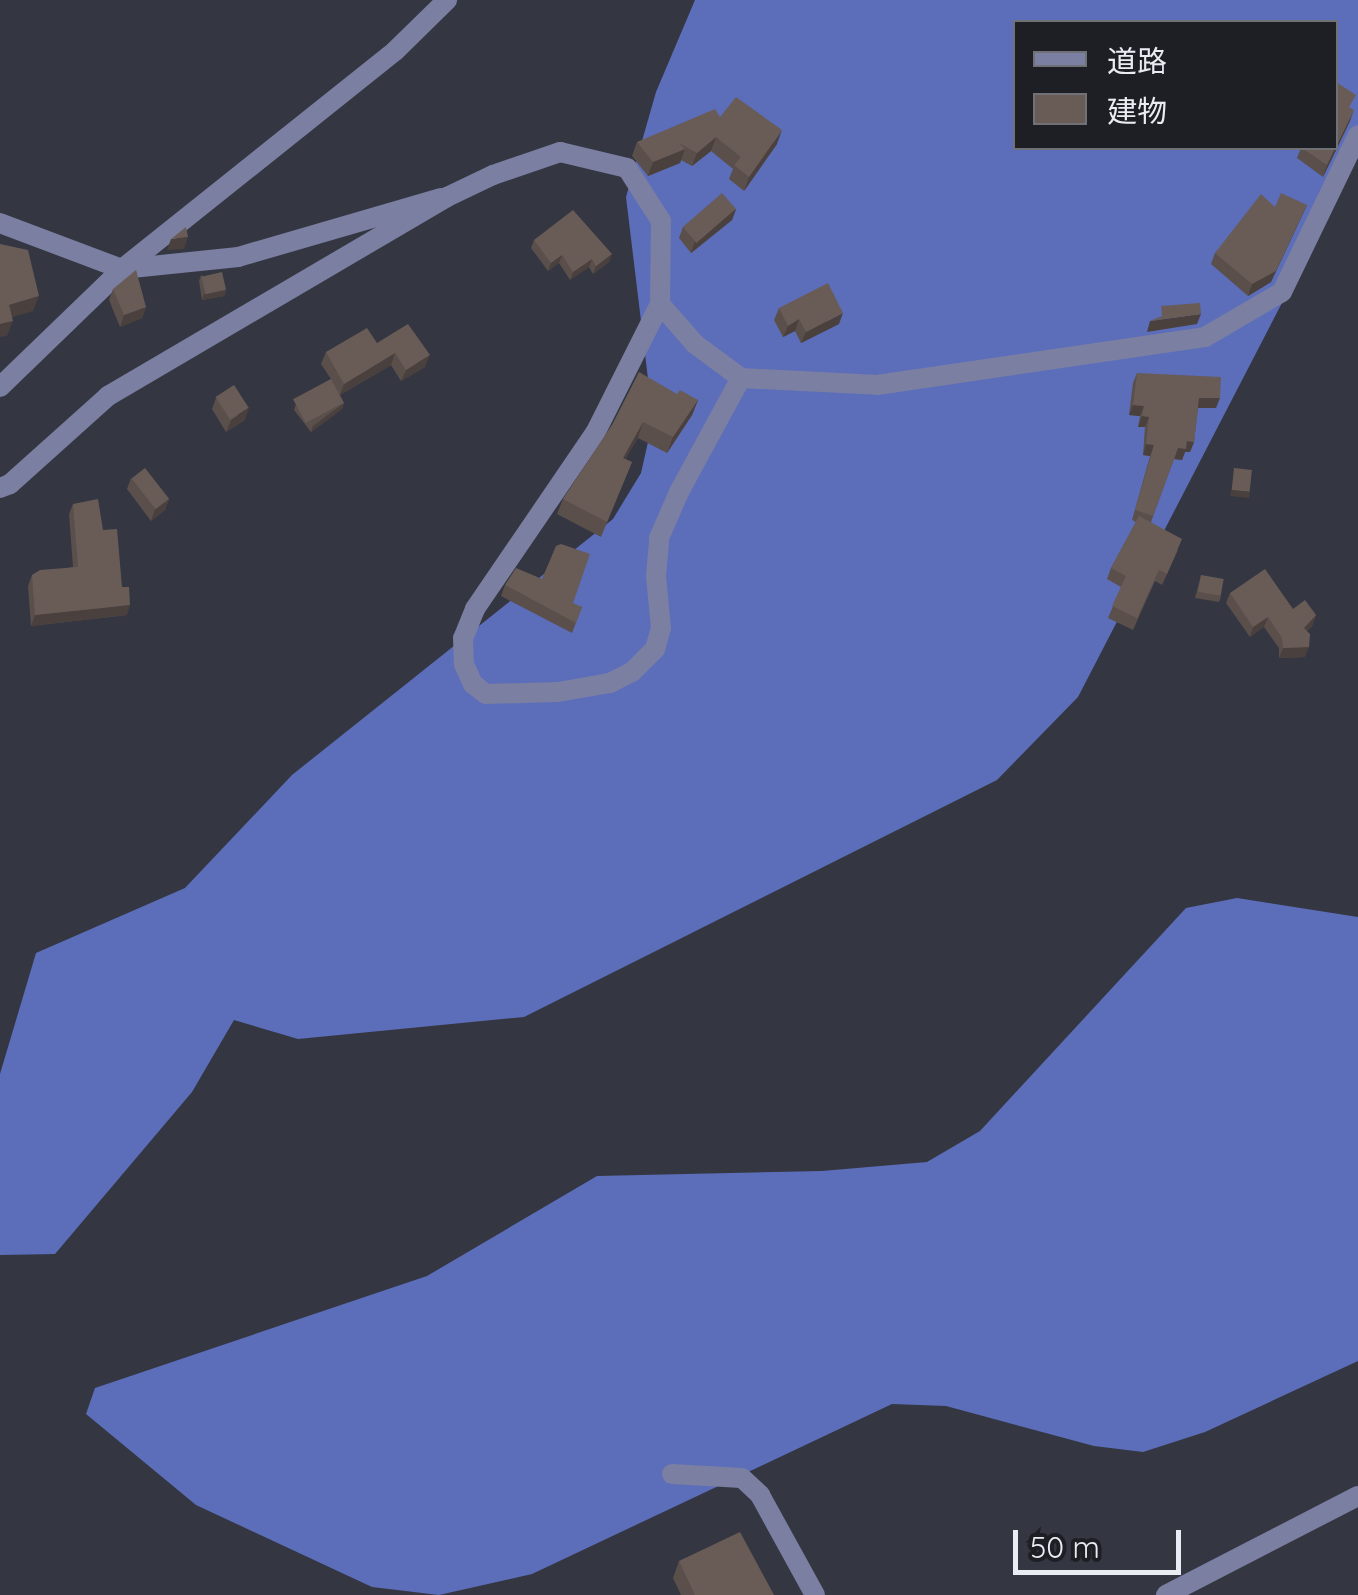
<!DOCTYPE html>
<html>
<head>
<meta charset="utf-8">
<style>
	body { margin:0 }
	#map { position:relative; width:1358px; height:1595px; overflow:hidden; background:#343742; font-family:Quicksand,"Noto Sans JP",sans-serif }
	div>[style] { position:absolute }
	.forest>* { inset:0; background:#5c6eba }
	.minor>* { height:20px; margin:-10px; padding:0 10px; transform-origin:10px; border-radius:10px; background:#7b7fa2 }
	.tertiary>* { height:20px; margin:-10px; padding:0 10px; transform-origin:10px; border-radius:10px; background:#7b7fa2 }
	.wall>* { inset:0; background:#5a4f4b }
	.shaded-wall>* { inset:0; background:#4a403d; transform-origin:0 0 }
	.building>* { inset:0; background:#695c57; transform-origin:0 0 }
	span { translate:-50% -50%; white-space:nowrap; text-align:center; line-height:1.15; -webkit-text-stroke:10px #1d1f24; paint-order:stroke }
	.legend { position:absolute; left:1013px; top:20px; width:325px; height:130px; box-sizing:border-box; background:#1d1f24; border:2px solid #6f7177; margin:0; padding:12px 18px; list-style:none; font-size:30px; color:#eaecf3 }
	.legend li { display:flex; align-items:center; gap:20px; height:50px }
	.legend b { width:50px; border:2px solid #6f7177 }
	.scale { position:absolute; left:1013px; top:1530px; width:168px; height:45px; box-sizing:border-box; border:5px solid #eaecf3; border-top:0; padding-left:12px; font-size:30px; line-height:35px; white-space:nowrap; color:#eaecf3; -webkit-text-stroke:8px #1d1f24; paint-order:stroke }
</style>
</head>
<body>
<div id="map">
	<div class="forest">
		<div style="clip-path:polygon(evenodd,695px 0,1358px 0,1358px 156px,1078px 697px,997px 780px,524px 1017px,298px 1039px,234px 1020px,192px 1092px,55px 1254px,0 1255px,0 1074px,36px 953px,185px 888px,292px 775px,613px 519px,641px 473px,653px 420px,626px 197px,656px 92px,695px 0,1016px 22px,1336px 22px,1336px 148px,1016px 148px,1016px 22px)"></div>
		<div style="clip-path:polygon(1237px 898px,1358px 917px,1358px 1361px,1205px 1432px,1143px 1452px,1094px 1446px,946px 1406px,892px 1404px,532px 1574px,439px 1595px,372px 1587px,196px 1505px,86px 1414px,95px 1388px,427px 1276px,597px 1176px,822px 1171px,927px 1162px,980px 1131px,1186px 908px)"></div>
	</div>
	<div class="minor">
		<div style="left:0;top:223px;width:130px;rotate:20.7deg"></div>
		<div style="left:122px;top:269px;width:117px;rotate:-5.9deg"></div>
		<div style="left:238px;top:257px;width:211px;rotate:-16.2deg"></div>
		<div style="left:660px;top:304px;width:144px;rotate:116.7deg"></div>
		<div style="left:595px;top:433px;width:213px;rotate:124.3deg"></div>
		<div style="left:475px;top:609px;width:31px;rotate:112deg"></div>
		<div style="left:463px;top:638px;width:26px;rotate:88deg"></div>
		<div style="left:464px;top:664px;width:22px;rotate:66deg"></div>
		<div style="left:473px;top:684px;width:16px;rotate:38deg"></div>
		<div style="left:486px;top:694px;width:72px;rotate:-1.6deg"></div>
		<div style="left:558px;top:692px;width:53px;rotate:-9.8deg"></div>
		<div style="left:610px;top:683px;width:25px;rotate:-27deg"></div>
		<div style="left:632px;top:672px;width:33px;rotate:-45deg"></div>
		<div style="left:655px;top:649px;width:22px;rotate:-74deg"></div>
		<div style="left:661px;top:628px;width:52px;rotate:-95.5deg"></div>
		<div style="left:656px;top:576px;width:38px;rotate:-85deg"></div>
		<div style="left:659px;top:538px;width:50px;rotate:-66.5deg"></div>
		<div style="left:679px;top:492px;width:130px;rotate:-61.5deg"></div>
		<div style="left:0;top:387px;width:170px;rotate:-44deg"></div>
		<div style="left:122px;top:269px;width:349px;rotate:-38.6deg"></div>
		<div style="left:395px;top:51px;width:73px;rotate:-44.4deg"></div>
		<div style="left:672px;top:1474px;width:70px;rotate:3.3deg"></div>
		<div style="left:742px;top:1478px;width:25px;rotate:43deg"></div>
		<div style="left:760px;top:1495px;width:114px;rotate:61.2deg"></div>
		<div style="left:1166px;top:1595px;width:216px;rotate:-27.3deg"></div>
	</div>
	<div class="tertiary">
		<div style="left:0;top:488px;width:11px;rotate:-22deg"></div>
		<div style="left:10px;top:484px;width:132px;rotate:-41.9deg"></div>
		<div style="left:108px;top:396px;width:393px;rotate:-30.4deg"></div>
		<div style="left:447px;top:197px;width:51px;rotate:-25.6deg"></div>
		<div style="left:493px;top:175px;width:71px;rotate:-18.9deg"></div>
		<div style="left:560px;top:152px;width:69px;rotate:13.4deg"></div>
		<div style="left:627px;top:168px;width:63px;rotate:57.3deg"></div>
		<div style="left:661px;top:221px;width:83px;rotate:90.7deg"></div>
		<div style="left:660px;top:304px;width:53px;rotate:48.8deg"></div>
		<div style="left:695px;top:344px;width:57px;rotate:36.5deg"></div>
		<div style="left:741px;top:378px;width:136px;rotate:2.9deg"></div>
		<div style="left:877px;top:385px;width:331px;rotate:-8.3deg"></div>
		<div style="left:1205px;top:337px;width:89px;rotate:-30.3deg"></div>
		<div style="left:1282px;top:292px;width:174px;rotate:-64.2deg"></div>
	</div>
	<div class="wall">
		<div style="clip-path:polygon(1351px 108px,1350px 121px,1323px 177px,1297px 158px,1301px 148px)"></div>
		<div style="clip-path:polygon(720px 117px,777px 144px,744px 191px,729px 179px,733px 169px,711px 151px,692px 166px,681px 160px,680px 163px,648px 176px,632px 156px,637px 142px)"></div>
		<div style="clip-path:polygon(1307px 205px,1271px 282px,1248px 296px,1211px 264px,1215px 253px,1275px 207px)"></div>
		<div style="clip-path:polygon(736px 209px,732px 220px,691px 253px,679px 238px,683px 227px)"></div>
		<div style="clip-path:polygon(534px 240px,609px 262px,593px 274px,589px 267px,570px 280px,559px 263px,548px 271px,531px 248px)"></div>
		<div style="clip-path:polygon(201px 275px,226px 290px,224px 296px,202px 300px,199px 281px)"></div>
		<div style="clip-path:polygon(113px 289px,146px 307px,142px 318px,120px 327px,109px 300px)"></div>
		<div style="clip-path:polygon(779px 308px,839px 324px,801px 343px,795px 331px,783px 337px,774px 320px)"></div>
		<div style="clip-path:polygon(377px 343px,425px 367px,401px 381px,391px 365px,340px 395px,344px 403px,342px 409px,311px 432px,294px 410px,296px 404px,331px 379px,321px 364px,326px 352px)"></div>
		<div style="clip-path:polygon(1137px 373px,1216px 408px,1198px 408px,1194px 442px,1190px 452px,1185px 452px,1182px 460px,1174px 459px,1151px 522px,1178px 550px,1162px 585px,1155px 581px,1133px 630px,1108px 618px,1121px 587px,1107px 579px,1111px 568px,1136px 522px,1132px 520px,1150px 456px,1143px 455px,1145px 427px,1138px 427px,1140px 416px,1129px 415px,1133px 383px)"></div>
		<div style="clip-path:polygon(677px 394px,698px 400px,692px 415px,667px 453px,638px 438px,625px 459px,632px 462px,601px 537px,557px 514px,563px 499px,612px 425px)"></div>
		<div style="clip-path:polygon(216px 398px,245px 420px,226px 432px,212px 409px)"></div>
		<div style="clip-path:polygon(131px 478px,169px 499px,165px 510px,151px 521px,127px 489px)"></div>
		<div style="clip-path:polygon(73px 504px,103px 530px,122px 587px,127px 615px,31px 626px,28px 586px,32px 575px,73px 567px,69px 514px)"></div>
		<div style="clip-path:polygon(1201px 575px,1221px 597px,1219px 602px,1195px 598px)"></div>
		<div style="clip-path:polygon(505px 585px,582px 607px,572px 633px,501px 596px)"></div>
		<div style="clip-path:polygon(1230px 593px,1316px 615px,1312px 626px,1307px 631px,1305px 657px,1279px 658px,1279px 648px,1264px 627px,1250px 637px,1226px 603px)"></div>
		<div style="clip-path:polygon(679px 1561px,774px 1595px,681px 1595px,673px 1578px)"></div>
	</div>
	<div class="shaded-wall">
		<div style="clip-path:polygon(1354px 110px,1350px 121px,1323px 177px,1327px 165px)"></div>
		<div style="clip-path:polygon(782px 130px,777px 144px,744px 191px,749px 177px)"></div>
		<div style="clip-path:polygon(716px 137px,711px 151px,692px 166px,697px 153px)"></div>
		<div style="clip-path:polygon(685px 149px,680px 163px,648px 176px,653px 162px)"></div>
		<div style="clip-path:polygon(1307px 205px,1271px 282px,1248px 296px,1252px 284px)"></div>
		<div style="clip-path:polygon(736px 209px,732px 220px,691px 253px,695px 241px)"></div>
		<div style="clip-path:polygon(188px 237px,184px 249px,167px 250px,171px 239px)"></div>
		<div style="clip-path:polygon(612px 254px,609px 262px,593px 274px,596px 266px)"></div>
		<div style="clip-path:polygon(562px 255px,559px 263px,548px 271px,551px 263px)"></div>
		<div style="clip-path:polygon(592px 259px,589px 267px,570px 280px,573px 272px)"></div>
		<div style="clip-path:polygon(226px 290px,224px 296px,202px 300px,204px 294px)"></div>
		<div style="clip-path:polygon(39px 296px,33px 311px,3px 320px,9px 305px)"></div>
		<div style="clip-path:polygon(146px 307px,142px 318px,120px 327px,124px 315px)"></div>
		<div style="clip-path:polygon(843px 313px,839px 324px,801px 343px,806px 332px)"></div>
		<div style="clip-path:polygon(1201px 314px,1197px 324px,1147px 332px,1150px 321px)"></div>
		<div style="clip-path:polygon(799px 319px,795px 331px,783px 337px,788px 326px)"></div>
		<div style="clip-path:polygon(13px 321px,7px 336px,0 337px,0 324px)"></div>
		<div style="clip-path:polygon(395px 353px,391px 365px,340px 395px,344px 384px)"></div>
		<div style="clip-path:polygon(430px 355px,425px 367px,401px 381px,406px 370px)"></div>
		<div style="clip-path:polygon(1199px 398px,1220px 398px,1216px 408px,1195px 408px)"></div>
		<div style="clip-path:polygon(698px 400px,692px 415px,667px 453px,673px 437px)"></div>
		<div style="clip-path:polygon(344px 403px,342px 409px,311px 432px,313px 426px)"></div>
		<div style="clip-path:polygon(1133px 405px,1144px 406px,1140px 416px,1129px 415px)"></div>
		<div style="clip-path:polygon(249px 408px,245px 420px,226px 432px,231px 420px)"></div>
		<div style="clip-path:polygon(1142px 416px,1149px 417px,1145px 427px,1138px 427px)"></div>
		<div style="clip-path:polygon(643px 422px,638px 438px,617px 473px,623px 458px)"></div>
		<div style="clip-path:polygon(1187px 441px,1194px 442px,1190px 452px,1185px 452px,1182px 460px,1174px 459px,1149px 527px,1178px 448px)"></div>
		<div style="clip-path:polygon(1146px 444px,1154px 445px,1150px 456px,1143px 455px)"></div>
		<div style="left:1231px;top:490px;width:19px;height:6px;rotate:6deg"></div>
		<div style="clip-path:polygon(169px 499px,165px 510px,151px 521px,155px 509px)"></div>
		<div style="clip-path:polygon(130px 605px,127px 615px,31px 626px,35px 615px)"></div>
		<div style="clip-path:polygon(1316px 615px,1312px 626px,1300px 638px,1304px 628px)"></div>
		<div style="clip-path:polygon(1268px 617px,1264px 627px,1250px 637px,1253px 627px)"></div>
		<div style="clip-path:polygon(1309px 647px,1305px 657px,1279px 658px,1283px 648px)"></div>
	</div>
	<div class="building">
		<div style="clip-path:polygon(1336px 82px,1356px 95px,1349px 107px,1354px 110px,1336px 147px)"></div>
		<div style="clip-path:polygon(736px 97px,782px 130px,749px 177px,734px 165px,741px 157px,716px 137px,697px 153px,679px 143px,685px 149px,653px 162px,637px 142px,715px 109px,720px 117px)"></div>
		<div style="clip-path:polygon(1302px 148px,1335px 148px,1327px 165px)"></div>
		<div style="left:722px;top:193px;width:21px;height:52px;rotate:49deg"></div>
		<div style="clip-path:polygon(1281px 193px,1307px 205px,1276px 271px,1252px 284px,1215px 253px,1261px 194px,1275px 207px)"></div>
		<div style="clip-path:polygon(573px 210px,612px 254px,596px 266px,592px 259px,573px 272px,562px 255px,551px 263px,534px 240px)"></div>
		<div style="clip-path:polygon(186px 227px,188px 237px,171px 239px)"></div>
		<div style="clip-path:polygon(0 244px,28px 250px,39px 296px,9px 305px,13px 321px,0 324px)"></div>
		<div style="clip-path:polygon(136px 270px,146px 307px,124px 315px,113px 289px)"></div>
		<div style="left:222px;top:272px;width:18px;height:21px;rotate:77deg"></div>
		<div style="clip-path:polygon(828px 283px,843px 313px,806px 332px,799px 319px,788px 326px,779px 308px)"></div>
		<div style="clip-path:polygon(1200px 303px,1201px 314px,1150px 321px,1162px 316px,1161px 306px)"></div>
		<div style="clip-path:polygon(408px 324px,430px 355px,406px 370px,395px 353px,344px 384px,326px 352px,367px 328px,377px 343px)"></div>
		<div style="clip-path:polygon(639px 372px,677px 394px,680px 390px,698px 400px,673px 437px,643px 422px,623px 458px,632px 462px,607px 522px,563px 499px,612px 425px)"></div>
		<div style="clip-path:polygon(1137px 373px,1221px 377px,1220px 398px,1199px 398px,1194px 442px,1187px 441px,1186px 449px,1178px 448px,1153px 516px,1135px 510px,1154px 445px,1146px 444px,1149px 417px,1142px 416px,1144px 406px,1133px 405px)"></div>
		<div style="left:331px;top:379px;width:27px;height:43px;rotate:62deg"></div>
		<div style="left:234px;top:385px;width:27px;height:22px;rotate:57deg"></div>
		<div style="left:145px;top:468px;width:39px;height:17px;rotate:52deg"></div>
		<div style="left:1234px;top:468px;width:18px;height:22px;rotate:6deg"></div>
		<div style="clip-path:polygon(98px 499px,103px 530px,117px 529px,122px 587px,129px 587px,130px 605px,35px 615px,32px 575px,40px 570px,78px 567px,73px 504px)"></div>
		<div style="clip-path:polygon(1139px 516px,1182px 539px,1167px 574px,1159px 570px,1137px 618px,1112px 606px,1126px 576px,1111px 568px)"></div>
		<div style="clip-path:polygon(561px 544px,590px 554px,573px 603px,582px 607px,576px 623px,505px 585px,516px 568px,542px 579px,556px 546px)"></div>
		<div style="clip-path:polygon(1265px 569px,1293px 609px,1305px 600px,1316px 615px,1304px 628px,1310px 634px,1309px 647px,1283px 648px,1282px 638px,1268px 617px,1253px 627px,1230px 593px)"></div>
		<div style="left:1201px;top:575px;width:23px;height:17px;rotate:10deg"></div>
		<div style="clip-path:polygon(740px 1532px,774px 1595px,695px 1595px,679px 1561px)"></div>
	</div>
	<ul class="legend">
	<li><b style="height:12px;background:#7b7fa2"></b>道路</li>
	<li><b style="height:28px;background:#695c57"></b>建物</li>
	</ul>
	<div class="scale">50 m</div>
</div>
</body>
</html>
